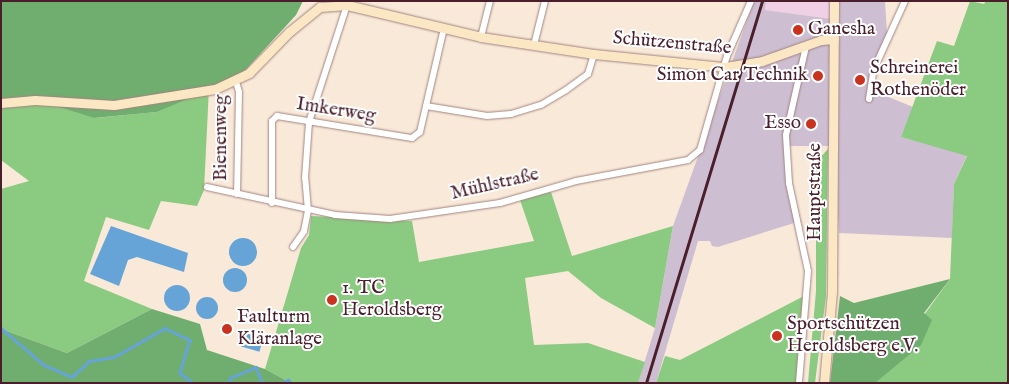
<!DOCTYPE html>
<html>
<head>
<meta charset="utf-8">
<style>
	body { margin:0 }
	#map { position:relative; width:1009px; height:384px; overflow:hidden; background:#f9e9d8; font-family:"IM FELL English",serif }
	div>[style] { position:absolute }
	.built>* { inset:0; background:#f0d0e5 }
	.industrial>* { inset:0; background:#cebed2 }
	.green>* { inset:0; background:#8bca81 }
	.forest>* { inset:0; background:#70ae6f }
	.water>* { inset:0; background:#66a4d8; transform-origin:0 0 }
	.round { border-radius:50% }
	.stream>* { height:2.5px; margin:-1.25px; padding:0 1.25px; transform-origin:1.25px; border-radius:1.25px; background:#66a4d8 }
	.roads { filter:drop-shadow(0 0 1px #a28482) drop-shadow(0 0 1px #a28482) }
	.street>* { height:6px; margin:-3px; padding:0 3px; transform-origin:3px; border-radius:3px; background:#fff }
	.secondary>* { height:9px; margin:-4.5px; padding:0 4.5px; transform-origin:4.5px; border-radius:4.5px; background:#fbe7c3 }
	.rail>* { height:2.5px; margin:-1.25px; padding:0 1.25px; transform-origin:1.25px; border-radius:1.25px; background:#4a1f2b }
	.dots>* { width:14px; height:14px; translate:-50% -50%; box-sizing:border-box; border:2px solid #fff; border-radius:50% }
	span { translate:-50% -50%; white-space:nowrap; text-align:center; line-height:1.15; -webkit-text-stroke:4px #fff; paint-order:stroke }
	.poi-label { font-size:19px; color:#4a1f2b }
	.left { translate:0 -50%; text-align:left }
	.right { translate:-100% -50%; text-align:right }
	.street-label { font-size:19px; color:#4a1f2b }
	.frame { position:absolute; inset:0; border:2px solid #4a1f2b; pointer-events:none }
</style>
</head>
<body>
<div id="map">
	<div class="built">
		<div style="clip-path:polygon(766px 1px,833px 1px,832px 19px,765px 10px)"></div>
	</div>
	<div class="industrial">
		<div style="clip-path:polygon(754px 1px,766px 1px,765px 10px,832px 19px,833px 1px,885px 1px,887px 33px,869px 89px,913px 107px,901px 137px,967px 155px,954px 184px,952px 238px,839px 233px,834px 146px,789px 146px,794px 223px,718px 247px,712px 246px,710px 241px,698px 241px,656px 383px,638px 383px,655px 328px,673px 226px)"></div>
	</div>
	<div class="green">
		<div style="clip-path:polygon(970px 1px,984px 4px,986px 1px,1008px 1px,1008px 383px,875px 383px,950px 279px,954px 184px,967px 156px,901px 137px,937px 41px,954px 46px)"></div>
		<div style="clip-path:polygon(209px 88px,204px 190px,197px 206px,161px 201px,149px 230px,106px 217px,84px 281px,152px 309px,67px 353px,1px 329px,1px 189px,29px 181px,1px 160px,1px 103px,36px 100px,95px 118px,157px 112px)"></div>
		<div style="clip-path:polygon(828px 149px,826px 296px,815px 383px,808px 383px,816px 291px,816px 162px)"></div>
		<div style="clip-path:polygon(551px 192px,572px 256px,673px 226px,655px 328px,601px 298px,568px 271px,525px 278px,534px 345px,588px 343px,645px 362px,638px 383px,291px 383px,265px 369px,301px 248px,309px 235px,311px 216px,412px 221px,419px 262px,534px 241px,520px 200px)"></div>
		<div style="clip-path:polygon(804px 296px,802px 383px,656px 383px,665px 356px,680px 360px)"></div>
	</div>
	<div class="forest">
		<div style="clip-path:polygon(1px 1px,303px 1px,296px 15px,239px 77px,157px 112px,94px 118px,36px 100px,1px 103px)"></div>
		<div style="clip-path:polygon(950px 279px,924px 313px,932px 320px,921px 345px,875px 383px,830px 383px,840px 296px,854px 303px)"></div>
		<div style="clip-path:polygon(152px 309px,200px 324px,207px 350px,265px 369px,291px 383px,1px 383px,1px 329px,67px 353px)"></div>
	</div>
	<div class="water">
		<div style="clip-path:polygon(111px 226px,188px 253px,184px 272px,137px 257px,128px 260px,119px 286px,90px 274px)"></div>
		<div class="round" style="left:229px;top:238px;width:28px;height:28px"></div>
		<div class="round" style="left:223px;top:268px;width:24px;height:24px"></div>
		<div class="round" style="left:164px;top:285px;width:26px;height:26px"></div>
		<div class="round" style="left:196px;top:297px;width:22px;height:22px"></div>
		<div style="left:245px;top:333px;width:19px;height:14px;rotate:16deg"></div>
	</div>
	<div class="stream">
		<div style="left:1px;top:328px;width:57px;rotate:40.7deg"></div>
		<div style="left:44px;top:365px;width:30px;rotate:23deg"></div>
		<div style="left:72px;top:377px;width:23px;rotate:-43deg"></div>
		<div style="left:89px;top:361px;width:25px;rotate:-9deg"></div>
		<div style="left:114px;top:357px;width:59px;rotate:-29.6deg"></div>
		<div style="left:165px;top:328px;width:28px;rotate:26deg"></div>
		<div style="left:190px;top:340px;width:34px;rotate:107deg"></div>
		<div style="left:180px;top:373px;width:16px;rotate:38deg"></div>
		<div style="left:228px;top:383px;width:5px;rotate:-68deg"></div>
		<div style="left:230px;top:378px;width:28px;rotate:-23deg"></div>
		<div style="left:256px;top:367px;width:17px;rotate:69deg"></div>
		<div style="left:282px;top:383px;width:7px;rotate:-27deg"></div>
		<div style="left:288px;top:380px;width:4px;rotate:45deg"></div>
	</div>
	<div class="roads">
		<div class="street">
			<div style="left:481px;top:37px;width:37px;rotate:-76deg"></div>
			<div style="left:534px;top:45px;width:45px;rotate:-76deg"></div>
			<div style="left:236px;top:82px;width:10px;rotate:73deg"></div>
			<div style="left:239px;top:92px;width:102px;rotate:91.1deg"></div>
			<div style="left:869px;top:99px;width:30px;rotate:-81deg"></div>
			<div style="left:874px;top:69px;width:75px;rotate:-65.5deg"></div>
			<div style="left:426px;top:106px;width:62px;rotate:9.3deg"></div>
			<div style="left:487px;top:116px;width:24px;rotate:-5deg"></div>
			<div style="left:511px;top:114px;width:31px;rotate:-17deg"></div>
			<div style="left:541px;top:105px;width:29px;rotate:-31deg"></div>
			<div style="left:566px;top:90px;width:27px;rotate:-36deg"></div>
			<div style="left:588px;top:74px;width:21px;rotate:-73deg"></div>
			<div style="left:207px;top:187px;width:131px;rotate:12.3deg"></div>
			<div style="left:335px;top:215px;width:55px;rotate:4.2deg"></div>
			<div style="left:390px;top:219px;width:111px;rotate:-8.3deg"></div>
			<div style="left:500px;top:203px;width:79px;rotate:-16.1deg"></div>
			<div style="left:576px;top:181px;width:114px;rotate:-10.6deg"></div>
			<div style="left:688px;top:160px;width:16px;rotate:-40deg"></div>
			<div style="left:700px;top:150px;width:98px;rotate:-74deg"></div>
			<div style="left:727px;top:56px;width:60px;rotate:-66.4deg"></div>
			<div style="left:272px;top:203px;width:82px;rotate:-90deg"></div>
			<div style="left:272px;top:121px;width:7px;rotate:-45deg"></div>
			<div style="left:277px;top:116px;width:137px;rotate:9.3deg"></div>
			<div style="left:412px;top:138px;width:10px;rotate:-37deg"></div>
			<div style="left:420px;top:132px;width:107px;rotate:-77deg"></div>
			<div style="left:293px;top:247px;width:19px;rotate:-55deg"></div>
			<div style="left:304px;top:231px;width:21px;rotate:-79deg"></div>
			<div style="left:308px;top:210px;width:32px;rotate:-95deg"></div>
			<div style="left:305px;top:178px;width:56px;rotate:-85.9deg"></div>
			<div style="left:309px;top:122px;width:126px;rotate:-72deg"></div>
			<div style="left:799px;top:383px;width:112px;rotate:-85.4deg"></div>
			<div style="left:808px;top:271px;width:90px;rotate:-102.2deg"></div>
			<div style="left:789px;top:183px;width:48px;rotate:-93.6deg"></div>
			<div style="left:786px;top:135px;width:91px;rotate:-77.3deg"></div>
		</div>
		<div class="secondary">
			<div style="left:1px;top:103px;width:34px;rotate:-5deg"></div>
			<div style="left:35px;top:100px;width:79px;rotate:3.6deg"></div>
			<div style="left:114px;top:105px;width:102px;rotate:-9deg"></div>
			<div style="left:215px;top:89px;width:38px;rotate:-25deg"></div>
			<div style="left:249px;top:73px;width:57px;rotate:-45.7deg"></div>
			<div style="left:289px;top:32px;width:40px;rotate:-39deg"></div>
			<div style="left:320px;top:7px;width:27px;rotate:-4deg"></div>
			<div style="left:347px;top:5px;width:138px;rotate:13.4deg"></div>
			<div style="left:481px;top:37px;width:114px;rotate:8.6deg"></div>
			<div style="left:594px;top:54px;width:132px;rotate:5.7deg"></div>
			<div style="left:725px;top:67px;width:37px;rotate:-9deg"></div>
			<div style="left:762px;top:61px;width:63px;rotate:-19.6deg"></div>
			<div style="left:821px;top:40px;width:13px;rotate:-4deg"></div>
			<div style="left:824px;top:383px;width:91px;rotate:-85deg"></div>
			<div style="left:832px;top:292px;width:291px;rotate:-89.6deg"></div>
		</div>
	</div>
	<div class="rail">
		<div style="left:646px;top:383px;width:399px;rotate:-73.1deg"></div>
	</div>
	<div class="dots">
		<div style="left:798px;top:30px;background:#c8321e"></div>
		<div style="left:818px;top:76px;background:#c8321e"></div>
		<div style="left:860px;top:80px;background:#c8321e"></div>
		<div style="left:811px;top:124px;background:#c8321e"></div>
		<div style="left:332px;top:300px;background:#c8321e"></div>
		<div style="left:227px;top:329px;background:#c8321e"></div>
		<div style="left:777px;top:336px;background:#c8321e"></div>
	</div>
	<div class="poi-label">
		<span class="left" style="left:808px;top:30px">Ganesha</span>
		<span class="left" style="left:870px;top:80px">Schreinerei<br>Rothenöder</span>
		<span class="right" style="left:808px;top:76px">Simon Car Technik</span>
		<span class="right" style="left:801px;top:124px">Esso</span>
		<span class="left" style="left:342px;top:300px">1. TC<br>Heroldsberg</span>
		<span class="left" style="left:237px;top:329px">Faulturm<br>Kläranlage</span>
		<span class="left" style="left:787px;top:336px">Sportschützen<br>Heroldsberg e.V.</span>
	</div>
	<div class="street-label">
		<span style="left:672px;top:44px;rotate:5deg">Schützenstraße</span>
		<span style="left:336px;top:111px;rotate:9deg">Imkerweg</span>
		<span style="left:222px;top:138px;rotate:-90deg">Bienenweg</span>
		<span style="left:495px;top:185px;rotate:-13deg">Mühlstraße</span>
		<span style="left:816px;top:192px;rotate:-90deg">Hauptstraße</span>
	</div>
	<div class="frame"></div>
</div>
</body>
</html>
